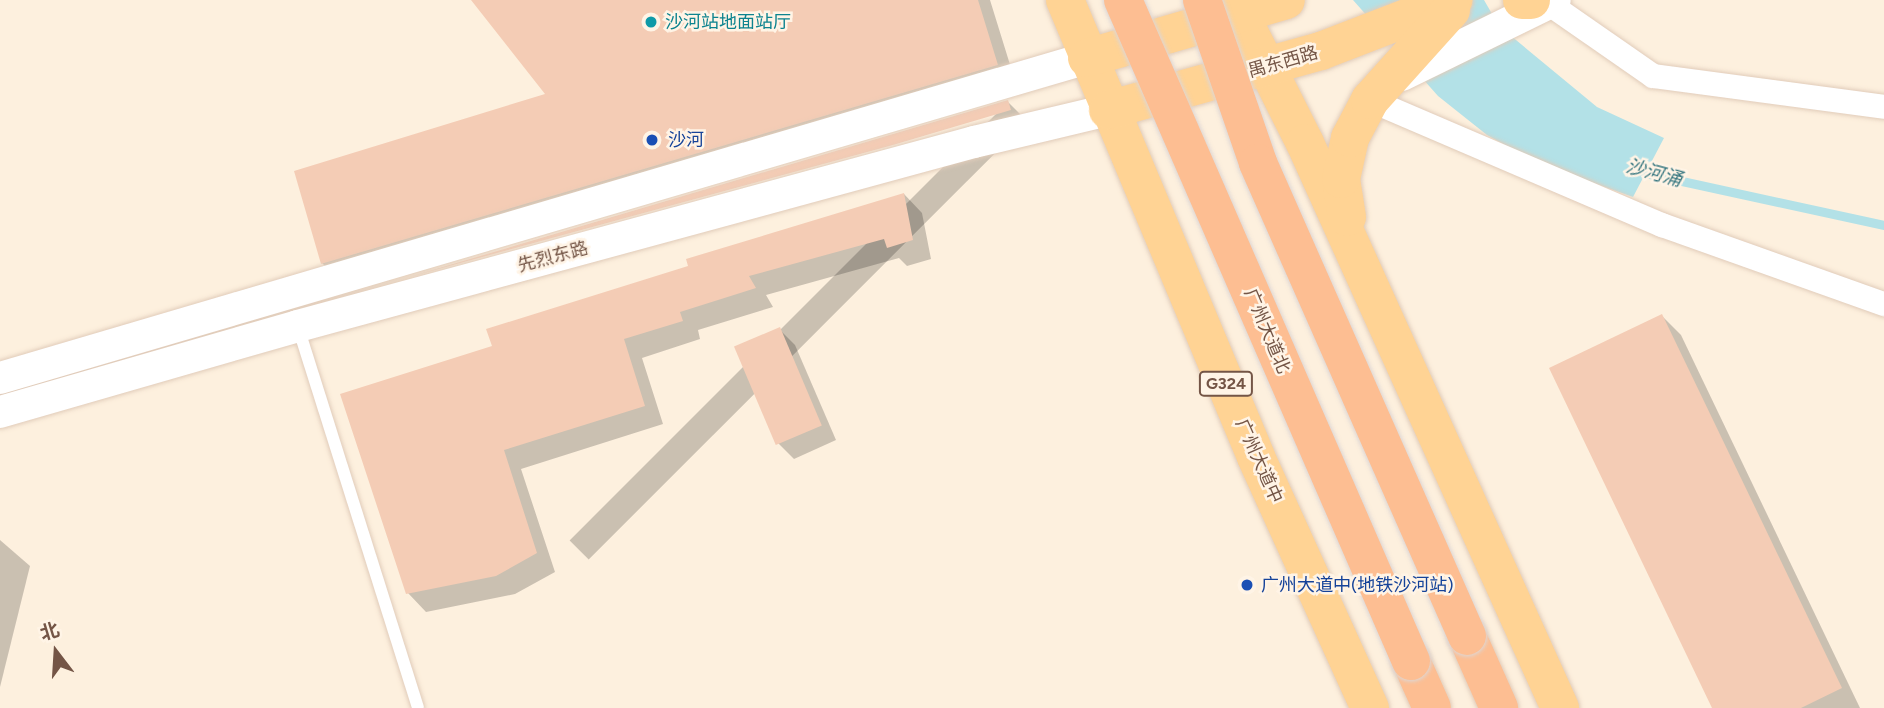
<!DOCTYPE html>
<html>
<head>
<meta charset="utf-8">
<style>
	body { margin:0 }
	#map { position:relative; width:1884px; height:708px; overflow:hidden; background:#fdf0de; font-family:Figtree,"Noto Sans SC",sans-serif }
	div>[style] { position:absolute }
	.water>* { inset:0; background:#b3e1e7 }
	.shadow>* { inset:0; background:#0003; transform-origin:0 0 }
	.stream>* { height:9px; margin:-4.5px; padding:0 4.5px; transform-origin:4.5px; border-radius:4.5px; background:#b3e1e7 }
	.building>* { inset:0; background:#f4ccb5; transform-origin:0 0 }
	.roads { filter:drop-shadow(0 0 2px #e1ccba) drop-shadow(0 0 2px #e1ccba) }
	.service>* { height:12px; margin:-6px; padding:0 6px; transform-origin:6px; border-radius:6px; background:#fff }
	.minor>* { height:24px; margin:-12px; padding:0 12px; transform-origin:12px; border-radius:12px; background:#fff }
	.tertiary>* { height:32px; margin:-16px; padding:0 16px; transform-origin:16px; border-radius:16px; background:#fff }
	.primary>* { height:38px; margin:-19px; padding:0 19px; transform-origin:19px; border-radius:19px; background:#ffd394 }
	.trunk>* { height:38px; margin:-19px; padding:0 19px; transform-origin:19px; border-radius:19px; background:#fdbe92 }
	.bridges { filter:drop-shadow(0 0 2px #ded6d3) drop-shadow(0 0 2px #ded6d3) }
	.trunk-bridge>* { height:38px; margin:-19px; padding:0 19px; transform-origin:19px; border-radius:19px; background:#fdbe92 }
	.dots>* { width:19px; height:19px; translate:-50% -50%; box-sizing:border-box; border:4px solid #fff4e6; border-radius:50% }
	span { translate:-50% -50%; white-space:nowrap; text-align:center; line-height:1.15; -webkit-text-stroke:5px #fff4e6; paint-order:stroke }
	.shield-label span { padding:2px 5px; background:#fff4e6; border:2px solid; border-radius:5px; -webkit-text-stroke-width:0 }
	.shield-label { font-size:16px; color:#745546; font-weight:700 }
	.culture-label { font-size:18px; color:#0d838f }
	.left { translate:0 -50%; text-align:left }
	.street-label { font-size:18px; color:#745546 }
	.transit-label { font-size:18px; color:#164399 }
	.water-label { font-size:19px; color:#3b7982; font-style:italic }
	.north { position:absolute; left:21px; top:617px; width:70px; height:70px; -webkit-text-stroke:5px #fff4e6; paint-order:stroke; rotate:343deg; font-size:19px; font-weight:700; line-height:28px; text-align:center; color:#745546 }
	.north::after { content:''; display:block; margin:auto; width:24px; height:32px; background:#745546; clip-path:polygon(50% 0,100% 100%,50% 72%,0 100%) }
</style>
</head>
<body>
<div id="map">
	<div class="water">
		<div style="clip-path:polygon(1353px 0,1484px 0,1499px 26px,1597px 107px,1664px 138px,1633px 197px,1538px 163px,1487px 135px,1438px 96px)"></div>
	</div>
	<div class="shadow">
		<div style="clip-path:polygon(473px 0,990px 0,1016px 84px,342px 283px,322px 263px,548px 95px)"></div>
		<div style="left:1008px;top:102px;width:27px;height:620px;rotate:45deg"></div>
		<div style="clip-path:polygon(904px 194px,922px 213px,931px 259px,907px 266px,899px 258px,766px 295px,773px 307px,698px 330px,700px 339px,642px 358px,663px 424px,521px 469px,555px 572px,515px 594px,426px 612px,408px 593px,494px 348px,691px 267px)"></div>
		<div style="clip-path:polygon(1662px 316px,1681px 335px,1860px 708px,1714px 708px)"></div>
		<div style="clip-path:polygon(780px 330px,795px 345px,836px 440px,794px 459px,778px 443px)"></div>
		<div style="clip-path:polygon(0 540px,30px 566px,0 687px)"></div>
	</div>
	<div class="stream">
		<div style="left:1636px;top:171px;width:254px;rotate:12.3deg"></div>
	</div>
	<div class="building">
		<div style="clip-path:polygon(471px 0,978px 0,998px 65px,321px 264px,294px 171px,545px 94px)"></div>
		<div style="clip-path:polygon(1008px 100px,1011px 110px,893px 145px,409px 277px)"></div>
		<div style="clip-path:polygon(904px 193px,913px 240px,887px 248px,884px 239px,749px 276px,756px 288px,680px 312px,683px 321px,624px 339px,645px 406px,504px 450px,537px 553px,496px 576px,406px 594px,340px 394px,492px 346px,486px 329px,688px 266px,686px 259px)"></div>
		<div style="clip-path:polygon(1662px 314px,1842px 688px,1801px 708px,1712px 708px,1549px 368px)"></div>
		<div style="left:780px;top:327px;width:107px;height:50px;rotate:67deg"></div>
	</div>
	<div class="roads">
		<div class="service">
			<div style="left:298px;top:327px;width:399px;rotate:72.5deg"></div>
		</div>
		<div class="minor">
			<div style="left:1548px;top:3px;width:128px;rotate:34.8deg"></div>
			<div style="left:1653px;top:76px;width:233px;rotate:7.6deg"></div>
			<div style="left:1370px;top:100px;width:318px;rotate:23.2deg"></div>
			<div style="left:1662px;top:225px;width:236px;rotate:19.6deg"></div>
		</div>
		<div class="tertiary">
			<div style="left:1402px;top:75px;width:170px;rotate:-26.1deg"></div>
			<div style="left:0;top:378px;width:1133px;rotate:-16.4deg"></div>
			<div style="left:0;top:412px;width:310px;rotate:-16.1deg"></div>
			<div style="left:298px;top:326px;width:701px;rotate:-15.23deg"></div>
			<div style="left:974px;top:142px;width:138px;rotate:-13.4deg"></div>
		</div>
		<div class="primary">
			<div style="left:1065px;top:0;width:495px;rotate:67.3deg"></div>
			<div style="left:1256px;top:457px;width:276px;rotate:65.6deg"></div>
			<div style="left:1233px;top:0;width:160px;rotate:63.3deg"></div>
			<div style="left:1305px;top:143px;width:620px;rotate:65.71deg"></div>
			<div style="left:1522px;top:0;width:9px"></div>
			<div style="left:1087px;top:58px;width:207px;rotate:-16.2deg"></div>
			<div style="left:1108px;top:110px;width:221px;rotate:-15.5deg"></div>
			<div style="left:1321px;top:51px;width:142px;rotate:-21.1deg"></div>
			<div style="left:1347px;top:217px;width:38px;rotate:-99deg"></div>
			<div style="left:1341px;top:179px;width:42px;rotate:-77.6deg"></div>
			<div style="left:1350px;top:138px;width:43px;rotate:-62.2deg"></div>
			<div style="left:1370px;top:100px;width:121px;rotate:-48deg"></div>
		</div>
		<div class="trunk">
			<div style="left:1467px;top:636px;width:79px;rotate:66deg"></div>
			<div style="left:1411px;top:661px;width:51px;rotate:65.9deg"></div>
		</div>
	</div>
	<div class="bridges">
		<div class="trunk-bridge">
			<div style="left:1123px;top:0;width:721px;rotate:66.46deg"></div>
			<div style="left:1202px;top:0;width:172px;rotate:71deg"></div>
			<div style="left:1258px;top:163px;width:517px;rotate:66.16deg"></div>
		</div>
	</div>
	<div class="dots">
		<div style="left:651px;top:22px;background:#0f9aa8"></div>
		<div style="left:652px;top:140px;background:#1a4fb4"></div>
		<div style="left:1247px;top:585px;background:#1a4fb4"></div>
	</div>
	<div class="shield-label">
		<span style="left:1226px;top:384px">G324</span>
	</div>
	<div class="culture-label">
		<span class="left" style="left:665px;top:22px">沙河站地面站厅</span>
	</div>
	<div class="street-label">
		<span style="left:1283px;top:62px;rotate:-16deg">禺东西路</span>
		<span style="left:553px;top:257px;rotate:-15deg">先烈东路</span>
		<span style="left:1267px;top:331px;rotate:67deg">广州大道北</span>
		<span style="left:1259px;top:461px;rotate:66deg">广州大道中</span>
	</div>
	<div class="transit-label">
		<span class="left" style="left:668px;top:140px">沙河</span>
		<span class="left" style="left:1261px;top:585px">广州大道中(地铁沙河站)</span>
	</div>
	<div class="water-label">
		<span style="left:1654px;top:173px;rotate:15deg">沙河涌</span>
	</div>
	<div class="north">北</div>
</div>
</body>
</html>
